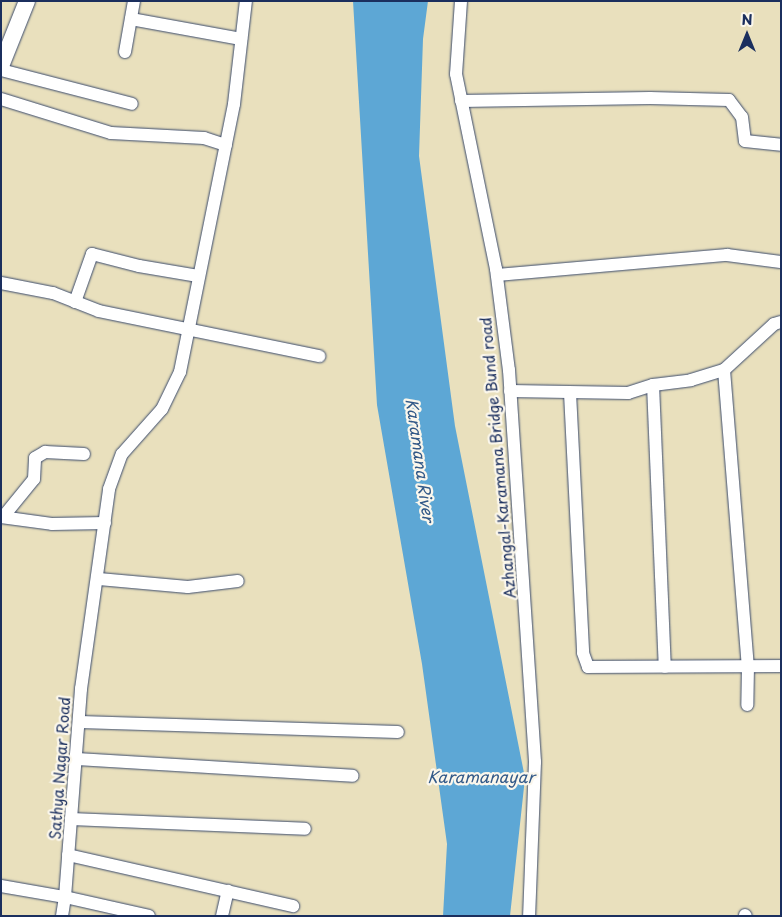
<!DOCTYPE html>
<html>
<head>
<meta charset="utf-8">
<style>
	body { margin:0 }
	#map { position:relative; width:782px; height:917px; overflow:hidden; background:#e9e0bd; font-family:"Playpen Sans",sans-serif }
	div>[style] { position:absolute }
	.water>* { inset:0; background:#5da7d5 }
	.roads { filter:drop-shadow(0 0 1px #3a4a6c) drop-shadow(0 0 1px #3a4a6c) }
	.minor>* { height:12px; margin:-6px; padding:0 6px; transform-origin:6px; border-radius:6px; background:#fff }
	.tertiary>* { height:16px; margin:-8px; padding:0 8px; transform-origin:8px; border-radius:8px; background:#fff }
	span { translate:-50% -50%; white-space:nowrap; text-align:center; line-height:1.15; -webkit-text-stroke:4.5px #fbf7ec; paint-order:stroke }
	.street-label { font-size:15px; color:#1b2f5e }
	.water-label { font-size:16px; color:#325988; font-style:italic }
	.frame { position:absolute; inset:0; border:2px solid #1b2f5e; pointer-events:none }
	.north { position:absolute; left:722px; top:10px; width:50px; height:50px; -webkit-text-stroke:4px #fbf7ec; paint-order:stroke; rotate:0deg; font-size:14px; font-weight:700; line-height:20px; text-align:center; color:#1b2f5e }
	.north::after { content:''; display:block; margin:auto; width:18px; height:22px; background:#1b2f5e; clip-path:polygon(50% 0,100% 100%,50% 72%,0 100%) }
</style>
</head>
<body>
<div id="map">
	<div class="water">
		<div style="clip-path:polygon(353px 1px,428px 1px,423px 39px,419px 156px,455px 426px,525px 778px,510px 916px,443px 916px,447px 844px,422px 664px,377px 405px)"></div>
	</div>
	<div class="roads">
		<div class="minor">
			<div style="left:461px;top:1px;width:73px;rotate:93.9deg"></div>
			<div style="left:456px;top:74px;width:199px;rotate:78.4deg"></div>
			<div style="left:496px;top:269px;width:102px;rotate:82.7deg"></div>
			<div style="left:509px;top:370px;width:393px;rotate:86.2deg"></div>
			<div style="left:535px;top:762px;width:154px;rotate:92.2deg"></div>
			<div style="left:131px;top:19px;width:112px;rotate:10.3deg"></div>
			<div style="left:125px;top:52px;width:52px;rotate:-80deg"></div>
			<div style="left:1px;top:70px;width:135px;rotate:14.5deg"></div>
			<div style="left:1px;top:99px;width:115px;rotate:17.2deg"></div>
			<div style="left:111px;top:133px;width:93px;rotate:3.1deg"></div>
			<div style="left:204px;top:138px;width:23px;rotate:18deg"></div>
			<div style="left:461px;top:101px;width:189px;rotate:-0.9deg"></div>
			<div style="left:650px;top:98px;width:79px;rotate:1.5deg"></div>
			<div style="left:729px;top:100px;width:21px;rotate:53deg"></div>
			<div style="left:742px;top:117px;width:24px;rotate:83deg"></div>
			<div style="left:745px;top:141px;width:36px;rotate:6deg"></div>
			<div style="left:497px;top:275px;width:231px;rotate:-5deg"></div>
			<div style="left:727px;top:255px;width:54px;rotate:7.4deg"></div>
			<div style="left:1px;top:283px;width:53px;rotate:10.9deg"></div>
			<div style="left:53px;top:293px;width:49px;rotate:21.4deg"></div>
			<div style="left:99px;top:311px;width:225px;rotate:11.6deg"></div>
			<div style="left:75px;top:302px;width:51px;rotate:-70.5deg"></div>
			<div style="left:92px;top:254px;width:49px;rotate:14.3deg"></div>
			<div style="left:139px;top:266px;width:60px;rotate:9.6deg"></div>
			<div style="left:724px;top:370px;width:297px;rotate:85.4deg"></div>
			<div style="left:748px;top:666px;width:39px;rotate:91deg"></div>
			<div style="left:653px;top:385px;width:282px;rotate:87.6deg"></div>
			<div style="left:510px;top:391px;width:118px;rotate:1deg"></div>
			<div style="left:628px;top:393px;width:26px;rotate:-18deg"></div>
			<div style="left:653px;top:385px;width:38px;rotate:-7deg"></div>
			<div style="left:691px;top:380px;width:34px;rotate:-17deg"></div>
			<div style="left:724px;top:370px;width:68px;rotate:-42.6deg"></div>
			<div style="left:774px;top:324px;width:7px;rotate:-16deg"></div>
			<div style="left:570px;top:393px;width:260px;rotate:87.1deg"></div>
			<div style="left:583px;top:653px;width:15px;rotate:70deg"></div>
			<div style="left:588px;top:667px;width:193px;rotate:-0.3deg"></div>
			<div style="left:1px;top:517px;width:51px;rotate:7.8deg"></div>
			<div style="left:52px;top:524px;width:53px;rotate:-1.1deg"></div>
			<div style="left:3px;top:517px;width:49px;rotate:-50.8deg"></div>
			<div style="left:34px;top:479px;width:21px;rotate:-87deg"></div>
			<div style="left:35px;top:458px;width:12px;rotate:-31deg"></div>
			<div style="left:45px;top:452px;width:39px;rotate:3deg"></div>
			<div style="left:99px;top:579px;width:89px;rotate:5.1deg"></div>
			<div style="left:188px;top:587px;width:50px;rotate:-6.8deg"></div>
			<div style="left:80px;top:722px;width:318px;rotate:1.8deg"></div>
			<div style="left:77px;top:759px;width:276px;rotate:3.5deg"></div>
			<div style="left:71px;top:819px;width:234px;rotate:2.4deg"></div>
			<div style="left:68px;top:855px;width:231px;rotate:12.8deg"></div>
			<div style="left:1px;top:886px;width:65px;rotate:9.8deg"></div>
			<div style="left:65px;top:897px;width:209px;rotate:-85.6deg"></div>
			<div style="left:81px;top:689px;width:202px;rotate:-82deg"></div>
			<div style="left:109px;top:489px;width:37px;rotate:-70deg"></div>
			<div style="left:122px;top:454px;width:60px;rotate:-48.4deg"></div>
			<div style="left:162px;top:409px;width:41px;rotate:-64.1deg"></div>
			<div style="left:180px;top:372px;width:273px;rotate:-78.6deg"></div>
			<div style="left:234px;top:104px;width:104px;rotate:-83.4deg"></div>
			<div style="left:745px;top:915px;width:1px;rotate:45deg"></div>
			<div style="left:62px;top:916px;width:19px;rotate:-81deg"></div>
			<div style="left:65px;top:897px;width:86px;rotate:12.7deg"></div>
			<div style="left:222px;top:916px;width:26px;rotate:-77deg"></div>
		</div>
		<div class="tertiary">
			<div style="left:1px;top:66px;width:70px;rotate:-68.2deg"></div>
		</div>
	</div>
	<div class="street-label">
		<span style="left:497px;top:458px;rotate:-95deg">Azhangal-Karamana Bridge Bund road</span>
		<span style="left:59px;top:768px;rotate:-86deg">Sathya Nagar Road</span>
	</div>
	<div class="water-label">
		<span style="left:421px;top:460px;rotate:82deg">Karamana River</span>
		<span style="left:481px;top:776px">Karamanayar</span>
	</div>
	<div class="frame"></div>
	<div class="north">N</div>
</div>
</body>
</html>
